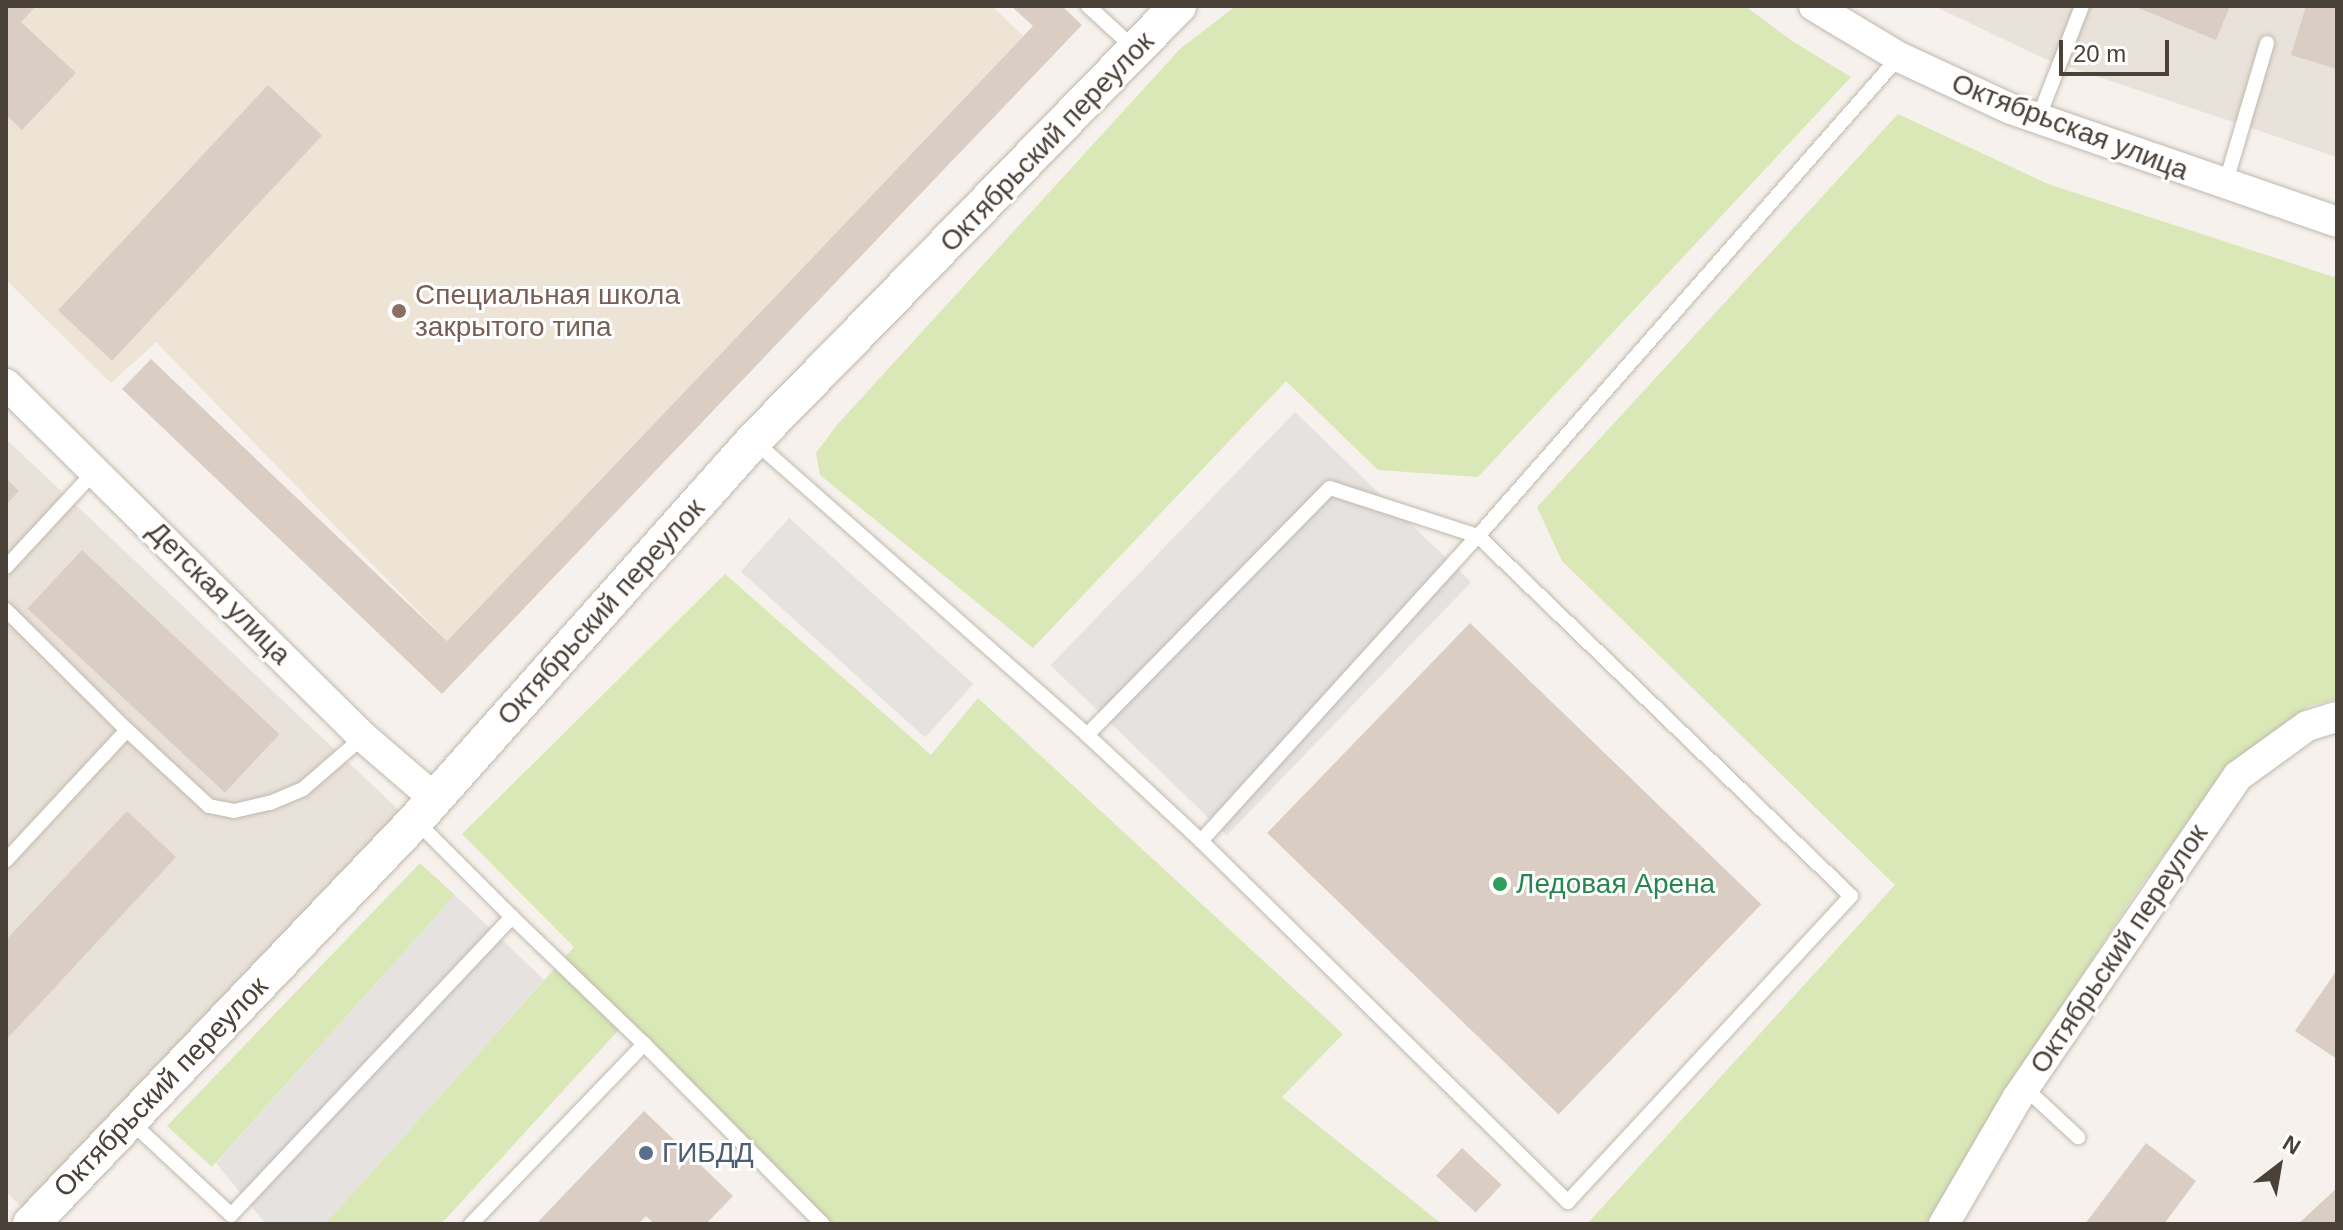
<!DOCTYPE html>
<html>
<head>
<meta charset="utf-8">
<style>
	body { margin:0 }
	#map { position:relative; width:2343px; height:1230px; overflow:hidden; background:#f6f1ec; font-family:Helvetica,sans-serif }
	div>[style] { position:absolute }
	.residential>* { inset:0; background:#e9e2da }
	.education>* { inset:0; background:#eee4d6 }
	.green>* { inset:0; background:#d9e8b6 }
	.parking>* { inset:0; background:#e5e2e0; transform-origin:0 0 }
	.building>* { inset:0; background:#dacec4; transform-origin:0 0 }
	.roads { filter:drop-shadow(0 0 2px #c1b8ae) drop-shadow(0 0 2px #c1b8ae) }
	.service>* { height:14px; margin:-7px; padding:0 7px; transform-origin:7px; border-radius:7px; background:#fff }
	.minor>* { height:30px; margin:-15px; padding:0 15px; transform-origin:15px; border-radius:15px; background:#fff }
	.tertiary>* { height:36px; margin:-18px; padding:0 18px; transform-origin:18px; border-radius:18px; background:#fff }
	.dots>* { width:22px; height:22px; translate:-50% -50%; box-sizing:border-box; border:4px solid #fff; border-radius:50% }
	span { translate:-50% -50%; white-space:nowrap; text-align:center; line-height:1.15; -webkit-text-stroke:6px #fff; paint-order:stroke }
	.street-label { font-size:28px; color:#4a4139 }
	.education-label { font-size:28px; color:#785e54 }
	.left { translate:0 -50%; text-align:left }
	.leisure-label { font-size:28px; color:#27864d }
	.service-label { font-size:28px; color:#4e5e75 }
	.frame { position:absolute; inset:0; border:8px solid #4a4139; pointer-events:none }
	.north { position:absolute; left:2239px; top:1126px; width:80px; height:80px; -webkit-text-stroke:6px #fff; paint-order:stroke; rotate:31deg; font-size:22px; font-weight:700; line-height:32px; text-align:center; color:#4a4139 }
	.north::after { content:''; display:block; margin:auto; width:28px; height:36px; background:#4a4139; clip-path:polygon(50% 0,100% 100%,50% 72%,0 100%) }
	.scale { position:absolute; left:2059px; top:40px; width:110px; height:36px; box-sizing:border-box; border:4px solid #4a4139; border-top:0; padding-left:10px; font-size:24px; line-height:28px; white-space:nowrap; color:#4a4139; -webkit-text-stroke:6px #fff; paint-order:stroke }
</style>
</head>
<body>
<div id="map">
	<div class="residential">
		<div style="clip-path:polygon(1934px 6px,2337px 6px,2337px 157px,2045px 59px)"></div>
		<div style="clip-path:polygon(6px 439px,405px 816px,26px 1211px,6px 1192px)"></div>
	</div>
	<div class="education">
		<div style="clip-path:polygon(6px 6px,992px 6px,1023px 36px,447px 641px,156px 342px,111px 383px,6px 280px)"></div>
	</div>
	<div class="green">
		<div style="clip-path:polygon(1236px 6px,1745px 6px,1792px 41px,1851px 77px,1478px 477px,1378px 470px,1286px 381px,1033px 648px,820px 475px,816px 453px,837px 425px,1180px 49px)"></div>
		<div style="clip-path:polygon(1898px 114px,2048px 184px,2337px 278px,2337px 699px,2309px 706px,2237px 763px,2193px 815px,2139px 888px,2050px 1024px,2012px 1093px,1926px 1224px,1587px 1224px,1895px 885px,1562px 561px,1537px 507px)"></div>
		<div style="clip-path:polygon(725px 574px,931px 755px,978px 698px,1343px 1034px,1282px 1097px,1442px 1224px,823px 1224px,626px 1022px,441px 1224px,325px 1224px,574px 947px,462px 834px)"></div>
		<div style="clip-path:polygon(420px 863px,455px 895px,212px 1167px,167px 1126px)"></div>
	</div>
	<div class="parking">
		<div style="left:1295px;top:412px;width:245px;height:352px;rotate:44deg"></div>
		<div style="left:789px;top:518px;width:248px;height:72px;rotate:42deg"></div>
		<div style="clip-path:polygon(455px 895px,544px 980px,325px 1224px,266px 1224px,216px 1163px)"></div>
	</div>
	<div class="building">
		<div style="clip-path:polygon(6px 6px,36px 6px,21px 22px,76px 73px,22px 130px,6px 115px)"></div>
		<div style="clip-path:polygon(1011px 6px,1062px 6px,1082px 25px,442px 694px,122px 389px,151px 359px,447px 641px,1033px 26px)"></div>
		<div style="clip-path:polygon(2134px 6px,2230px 6px,2216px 40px)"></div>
		<div style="clip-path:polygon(2306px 6px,2337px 6px,2337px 69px,2291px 55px)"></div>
		<div style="left:268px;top:85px;width:74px;height:308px;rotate:43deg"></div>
		<div style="clip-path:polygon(6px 478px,19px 491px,6px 505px)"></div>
		<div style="left:82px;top:550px;width:270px;height:80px;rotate:43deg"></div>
		<div style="left:1470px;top:623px;width:405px;height:292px;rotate:44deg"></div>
		<div style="clip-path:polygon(127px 811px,176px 857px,6px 1040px,6px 940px)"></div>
		<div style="clip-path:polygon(2337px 970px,2337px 1059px,2295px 1031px)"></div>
		<div style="clip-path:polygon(644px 1111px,733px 1196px,706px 1224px,654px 1224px,646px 1216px,638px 1224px,536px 1224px)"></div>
		<div style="clip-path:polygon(2146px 1143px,2196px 1181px,2164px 1224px,2085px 1224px)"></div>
		<div style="left:1462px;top:1148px;width:54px;height:38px;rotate:43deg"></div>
		<div style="clip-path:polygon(2337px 1188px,2337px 1224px,2298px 1224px)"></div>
	</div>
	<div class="roads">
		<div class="service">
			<div style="left:1088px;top:6px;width:64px;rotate:42.5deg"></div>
			<div style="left:2038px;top:119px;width:121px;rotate:-68.7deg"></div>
			<div style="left:2225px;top:185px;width:148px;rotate:-73.5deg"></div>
			<div style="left:754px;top:441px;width:444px;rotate:41.4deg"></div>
			<div style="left:1087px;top:735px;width:156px;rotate:42.9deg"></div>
			<div style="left:1201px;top:841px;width:412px;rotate:-47.8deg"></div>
			<div style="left:1478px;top:536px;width:638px;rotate:-48.69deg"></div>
			<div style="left:6px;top:567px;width:131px;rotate:-47.2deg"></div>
			<div style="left:6px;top:610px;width:170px;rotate:44.8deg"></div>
			<div style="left:127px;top:730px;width:178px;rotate:132.9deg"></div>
			<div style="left:127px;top:730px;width:112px;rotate:42.8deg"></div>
			<div style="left:209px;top:806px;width:25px;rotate:11deg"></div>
			<div style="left:234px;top:811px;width:37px;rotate:-13deg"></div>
			<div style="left:270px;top:803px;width:36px;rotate:-23deg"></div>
			<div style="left:303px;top:789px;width:79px;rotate:-40.9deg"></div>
			<div style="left:1087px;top:735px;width:346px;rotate:-45.5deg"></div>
			<div style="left:1330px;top:488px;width:156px;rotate:18deg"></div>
			<div style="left:1478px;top:536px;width:518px;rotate:43.98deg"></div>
			<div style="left:1851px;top:896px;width:417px;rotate:132.8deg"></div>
			<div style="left:1568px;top:1202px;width:515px;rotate:-135.47deg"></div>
			<div style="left:644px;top:1044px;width:254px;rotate:45.2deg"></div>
			<div style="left:2024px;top:1087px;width:74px;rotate:42.8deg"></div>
			<div style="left:130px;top:1121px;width:138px;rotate:42.9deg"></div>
			<div style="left:231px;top:1215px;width:410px;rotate:-46.7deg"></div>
			<div style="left:512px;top:917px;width:136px;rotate:-135deg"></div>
			<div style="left:471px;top:1224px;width:250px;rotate:-46.1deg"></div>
			<div style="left:644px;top:1044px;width:183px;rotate:-136.1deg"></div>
		</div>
		<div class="minor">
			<div style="left:1814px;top:6px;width:99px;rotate:31deg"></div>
			<div style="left:1899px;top:57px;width:123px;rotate:24.9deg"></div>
			<div style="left:2011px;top:109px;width:345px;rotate:19.1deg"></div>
			<div style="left:6px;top:384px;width:502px;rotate:44.68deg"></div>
			<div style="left:363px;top:737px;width:95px;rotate:40.7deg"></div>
			<div style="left:1944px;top:1224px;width:147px;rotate:-59.8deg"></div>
			<div style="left:2018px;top:1097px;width:389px;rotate:-55.6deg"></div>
			<div style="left:2238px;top:776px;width:85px;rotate:-35.9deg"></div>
			<div style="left:2307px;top:726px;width:31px;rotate:-17deg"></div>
		</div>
		<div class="tertiary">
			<div style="left:31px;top:1224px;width:557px;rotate:-46.38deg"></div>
			<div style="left:415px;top:821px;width:510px;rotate:-48.34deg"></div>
			<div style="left:754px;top:440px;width:607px;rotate:-45.67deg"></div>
		</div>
	</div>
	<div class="dots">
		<div style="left:399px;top:311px;background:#8d6e63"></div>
		<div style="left:1500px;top:884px;background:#2e9e5b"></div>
		<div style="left:646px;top:1153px;background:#5c6f8a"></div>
	</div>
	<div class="street-label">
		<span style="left:2070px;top:127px;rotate:21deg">Октябрьская улица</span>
		<span style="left:1047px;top:142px;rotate:-46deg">Октябрьский переулок</span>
		<span style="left:219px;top:593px;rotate:45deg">Детская улица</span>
		<span style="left:601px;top:612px;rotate:-48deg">Октябрьский переулок</span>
		<span style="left:2119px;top:949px;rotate:-56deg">Октябрьский переулок</span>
		<span style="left:161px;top:1087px;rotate:-46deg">Октябрьский переулок</span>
	</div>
	<div class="education-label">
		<span class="left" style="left:415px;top:311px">Специальная школа<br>закрытого типа</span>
	</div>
	<div class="leisure-label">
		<span class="left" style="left:1516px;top:884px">Ледовая Арена</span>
	</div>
	<div class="service-label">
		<span class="left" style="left:662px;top:1153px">ГИБДД</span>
	</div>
	<div class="frame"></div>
	<div class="north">N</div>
	<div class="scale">20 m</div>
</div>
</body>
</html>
